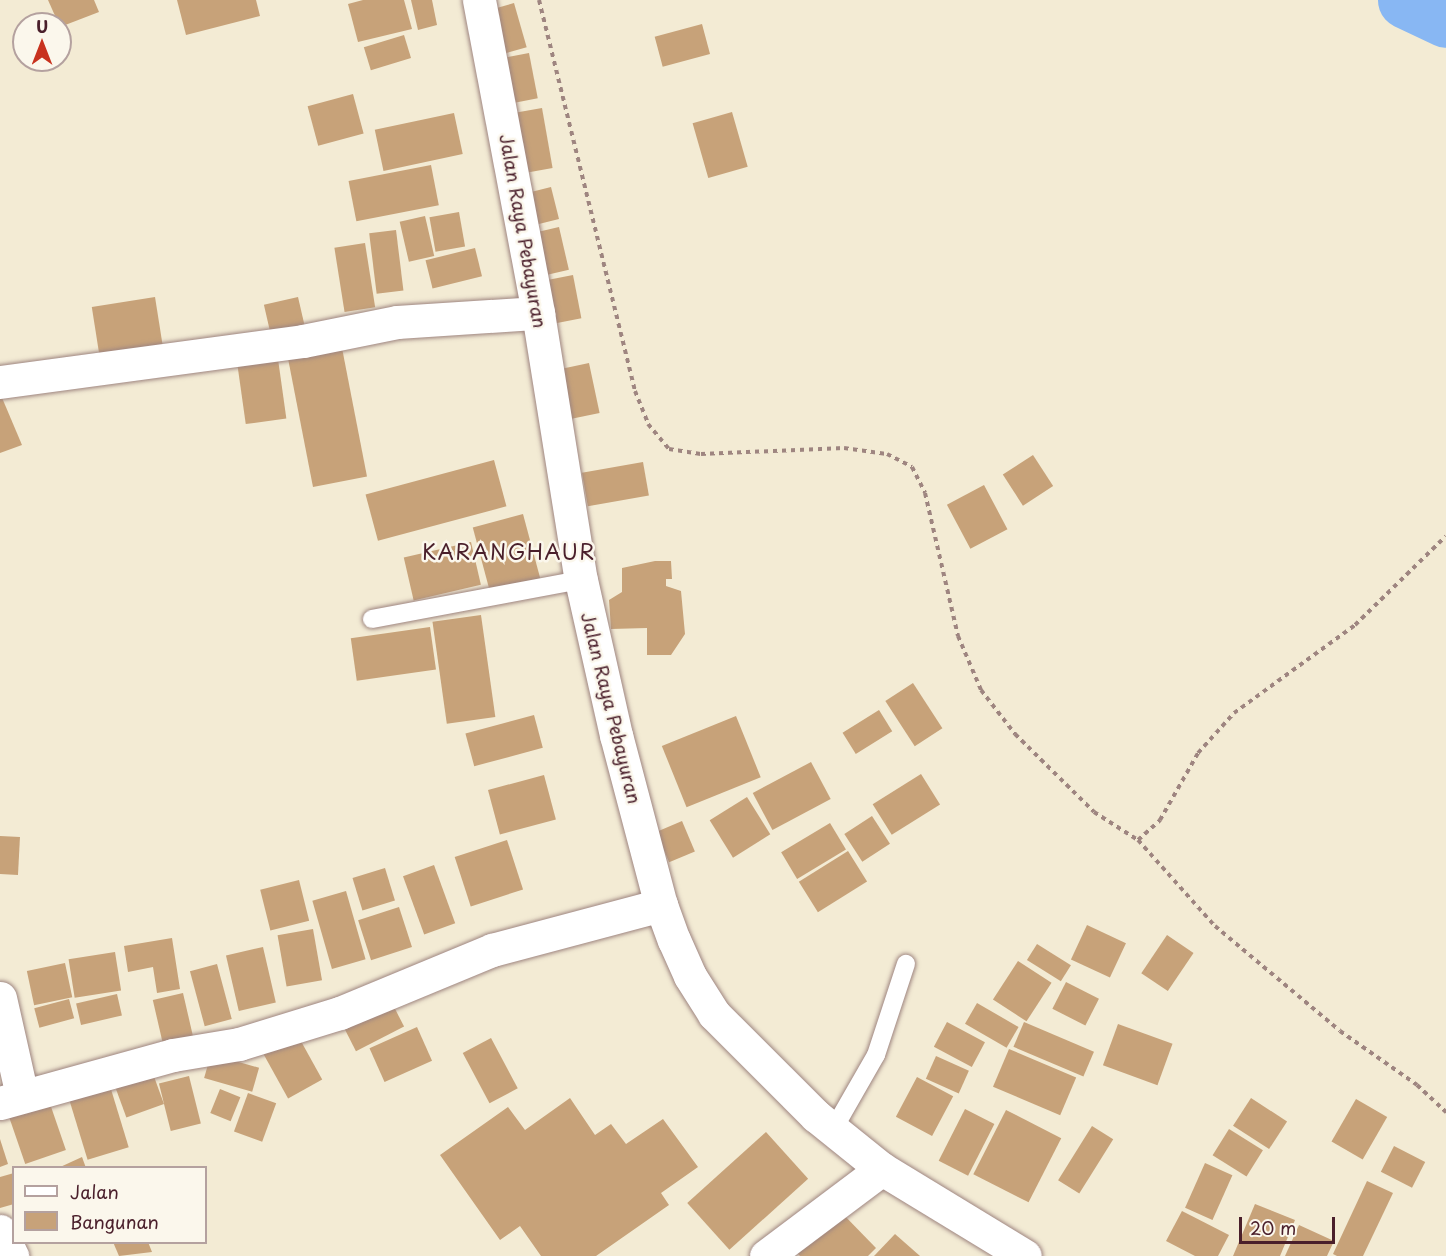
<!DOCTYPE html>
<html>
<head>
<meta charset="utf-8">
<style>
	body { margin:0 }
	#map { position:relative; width:1446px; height:1256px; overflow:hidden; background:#f3ebd4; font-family:"Playpen Sans",sans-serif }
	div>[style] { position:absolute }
	.river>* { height:57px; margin:-28.5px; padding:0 28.5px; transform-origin:28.5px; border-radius:28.5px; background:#88b7f3 }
	.building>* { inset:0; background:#c7a279; transform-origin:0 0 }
	.path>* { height:4px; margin-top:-2px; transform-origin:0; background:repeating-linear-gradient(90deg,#9e8580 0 4.5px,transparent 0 9px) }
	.roads { filter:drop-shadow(0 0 2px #9e8580) drop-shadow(0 0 2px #9e8580) }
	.lane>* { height:18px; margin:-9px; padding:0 9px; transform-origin:9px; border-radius:9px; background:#fff }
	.street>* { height:33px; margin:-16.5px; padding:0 16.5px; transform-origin:16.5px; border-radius:16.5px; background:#fff }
	.secondary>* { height:33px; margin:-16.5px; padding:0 16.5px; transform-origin:16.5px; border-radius:16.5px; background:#fff }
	span { translate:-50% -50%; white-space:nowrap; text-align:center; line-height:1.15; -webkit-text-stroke:5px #fbf7ec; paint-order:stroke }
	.street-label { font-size:18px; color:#4a1f2b }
	.quarter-label { font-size:21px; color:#4a1f2b; letter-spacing:1.5px }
	.legend { position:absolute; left:12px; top:1166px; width:195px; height:78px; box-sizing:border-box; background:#fbf7ec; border:2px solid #b4a19f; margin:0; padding:8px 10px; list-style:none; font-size:18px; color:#4a1f2b }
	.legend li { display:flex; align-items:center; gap:12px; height:30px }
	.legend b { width:30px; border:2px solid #b4a19f }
	.north { position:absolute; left:12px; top:12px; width:60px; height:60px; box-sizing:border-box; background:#fbf7ec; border:2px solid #b4a19f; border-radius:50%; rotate:0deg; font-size:16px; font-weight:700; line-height:24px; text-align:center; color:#4a1f2b }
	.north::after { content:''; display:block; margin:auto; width:21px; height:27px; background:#c8321e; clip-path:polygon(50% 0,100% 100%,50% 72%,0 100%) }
	.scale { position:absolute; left:1239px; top:1217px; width:96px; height:27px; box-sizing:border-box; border:3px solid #4a1f2b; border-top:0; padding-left:8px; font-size:18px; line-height:21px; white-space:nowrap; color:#4a1f2b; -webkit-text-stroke:4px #fbf7ec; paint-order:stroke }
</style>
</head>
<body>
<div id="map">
	<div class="river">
		<div style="left:1406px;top:0;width:44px;rotate:25.4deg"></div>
	</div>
	<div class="building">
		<div style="clip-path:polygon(48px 0,94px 0,99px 12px,60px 27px)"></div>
		<div style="clip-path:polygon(177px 0,256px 0,260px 16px,186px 35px)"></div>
		<div style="clip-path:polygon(363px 0,404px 0,412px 29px,358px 42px,348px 4px)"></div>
		<div style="clip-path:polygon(411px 0,432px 0,437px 25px,418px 30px)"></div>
		<div style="left:514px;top:3px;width:46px;height:30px;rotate:74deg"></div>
		<div style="left:702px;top:24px;width:31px;height:49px;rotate:75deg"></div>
		<div style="left:404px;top:35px;width:24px;height:42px;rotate:73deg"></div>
		<div style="left:529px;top:53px;width:46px;height:30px;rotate:79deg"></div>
		<div style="left:353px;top:94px;width:41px;height:47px;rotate:75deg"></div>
		<div style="left:542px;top:108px;width:61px;height:38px;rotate:80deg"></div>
		<div style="left:732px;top:112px;width:57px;height:41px;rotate:74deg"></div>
		<div style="left:454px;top:113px;width:42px;height:81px;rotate:78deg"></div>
		<div style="left:431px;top:165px;width:41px;height:84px;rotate:79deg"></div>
		<div style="left:551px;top:187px;width:33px;height:32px;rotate:76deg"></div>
		<div style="left:459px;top:212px;width:35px;height:30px;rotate:80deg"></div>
		<div style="left:425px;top:216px;width:41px;height:26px;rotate:77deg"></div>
		<div style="left:559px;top:227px;width:44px;height:33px;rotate:77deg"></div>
		<div style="left:396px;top:230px;width:61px;height:27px;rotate:83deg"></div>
		<div style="left:365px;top:243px;width:65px;height:31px;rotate:81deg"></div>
		<div style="left:475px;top:248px;width:29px;height:51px;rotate:76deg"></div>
		<div style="left:573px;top:275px;width:44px;height:26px;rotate:79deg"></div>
		<div style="left:155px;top:297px;width:51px;height:64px;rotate:81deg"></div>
		<div style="left:298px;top:297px;width:37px;height:35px;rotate:77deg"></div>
		<div style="left:342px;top:348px;width:131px;height:55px;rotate:79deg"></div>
		<div style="left:278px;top:359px;width:60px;height:41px;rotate:82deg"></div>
		<div style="left:589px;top:363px;width:51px;height:36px;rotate:78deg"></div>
		<div style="clip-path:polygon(0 393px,22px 445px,0 453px)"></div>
		<div style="left:1033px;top:455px;width:37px;height:36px;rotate:57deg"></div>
		<div style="left:494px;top:460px;width:48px;height:133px;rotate:75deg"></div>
		<div style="left:643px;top:462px;width:34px;height:62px;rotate:80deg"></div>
		<div style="left:984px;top:485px;width:50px;height:42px;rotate:62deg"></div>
		<div style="left:523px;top:514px;width:67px;height:52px;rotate:75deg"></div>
		<div style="left:471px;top:542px;width:44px;height:69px;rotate:77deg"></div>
		<div style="clip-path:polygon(655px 561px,671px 561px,672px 579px,666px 579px,666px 586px,681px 591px,685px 634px,671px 655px,647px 655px,647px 628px,611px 629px,609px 600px,622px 592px,622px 568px)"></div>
		<div style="left:481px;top:615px;width:103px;height:49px;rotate:82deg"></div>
		<div style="left:430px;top:627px;width:43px;height:80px;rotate:82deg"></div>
		<div style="left:913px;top:683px;width:54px;height:33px;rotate:57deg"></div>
		<div style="left:879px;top:710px;width:25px;height:43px;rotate:58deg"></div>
		<div style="left:534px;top:715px;width:34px;height:71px;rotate:75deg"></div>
		<div style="left:736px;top:716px;width:66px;height:80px;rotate:68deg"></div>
		<div style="left:811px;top:762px;width:42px;height:66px;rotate:62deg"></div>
		<div style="left:921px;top:774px;width:36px;height:57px;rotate:58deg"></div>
		<div style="left:544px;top:775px;width:46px;height:58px;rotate:75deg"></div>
		<div style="left:747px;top:797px;width:44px;height:44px;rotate:58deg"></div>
		<div style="left:872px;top:816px;width:33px;height:33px;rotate:57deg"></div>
		<div style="left:682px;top:821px;width:33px;height:28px;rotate:67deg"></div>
		<div style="left:830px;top:823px;width:31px;height:57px;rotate:59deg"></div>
		<div style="left:0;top:836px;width:20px;height:38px;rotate:3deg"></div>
		<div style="left:507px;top:840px;width:52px;height:55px;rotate:72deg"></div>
		<div style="left:848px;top:851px;width:36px;height:58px;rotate:58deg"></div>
		<div style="left:434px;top:865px;width:62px;height:33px;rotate:70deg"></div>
		<div style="left:385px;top:868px;width:34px;height:34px;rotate:73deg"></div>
		<div style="left:299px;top:880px;width:42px;height:40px;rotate:76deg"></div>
		<div style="left:346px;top:891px;width:71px;height:35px;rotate:74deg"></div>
		<div style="left:399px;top:907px;width:42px;height:43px;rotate:72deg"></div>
		<div style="left:1087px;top:925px;width:43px;height:38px;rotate:25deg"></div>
		<div style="left:313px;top:929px;width:52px;height:36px;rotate:80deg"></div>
		<div style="left:1167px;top:935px;width:32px;height:46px;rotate:34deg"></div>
		<div style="clip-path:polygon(172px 938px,180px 989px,157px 993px,153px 967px,128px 972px,124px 946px)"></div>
		<div style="left:1037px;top:944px;width:40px;height:19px;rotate:32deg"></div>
		<div style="left:263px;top:947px;width:57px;height:38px;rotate:77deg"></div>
		<div style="left:115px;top:952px;width:39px;height:47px;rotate:81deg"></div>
		<div style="left:1018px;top:961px;width:40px;height:46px;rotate:33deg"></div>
		<div style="left:65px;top:963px;width:35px;height:39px;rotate:78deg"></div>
		<div style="left:217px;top:964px;width:57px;height:28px;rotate:75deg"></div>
		<div style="left:1066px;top:982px;width:37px;height:30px;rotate:27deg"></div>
		<div style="left:183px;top:993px;width:48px;height:31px;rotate:77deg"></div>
		<div style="left:117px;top:994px;width:22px;height:42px;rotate:77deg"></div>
		<div style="left:69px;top:999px;width:20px;height:36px;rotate:75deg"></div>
		<div style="left:390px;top:999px;width:31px;height:54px;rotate:63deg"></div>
		<div style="left:977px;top:1003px;width:48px;height:24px;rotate:30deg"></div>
		<div style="left:947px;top:1022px;width:43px;height:28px;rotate:28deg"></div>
		<div style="left:1024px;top:1022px;width:76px;height:27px;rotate:23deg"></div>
		<div style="left:1118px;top:1024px;width:58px;height:44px;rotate:20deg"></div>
		<div style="left:417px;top:1027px;width:37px;height:52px;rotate:66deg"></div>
		<div style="left:297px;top:1034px;width:52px;height:39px;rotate:61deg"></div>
		<div style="left:491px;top:1038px;width:57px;height:32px;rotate:62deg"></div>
		<div style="left:1009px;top:1049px;width:73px;height:41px;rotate:23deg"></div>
		<div style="left:211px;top:1054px;width:50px;height:25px;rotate:16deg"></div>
		<div style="left:936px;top:1056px;width:36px;height:25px;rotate:24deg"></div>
		<div style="left:152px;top:1071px;width:35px;height:40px;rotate:70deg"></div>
		<div style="left:189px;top:1076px;width:49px;height:31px;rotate:76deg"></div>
		<div style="left:917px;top:1077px;width:41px;height:45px;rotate:28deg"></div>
		<div style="left:110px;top:1086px;width:64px;height:43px;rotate:73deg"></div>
		<div style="left:220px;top:1089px;width:22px;height:26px;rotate:22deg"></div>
		<div style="left:248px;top:1093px;width:30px;height:41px;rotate:20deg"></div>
		<div style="left:48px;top:1098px;width:55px;height:43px;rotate:71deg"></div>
		<div style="clip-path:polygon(570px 1098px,595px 1135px,611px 1124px,626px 1144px,663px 1119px,698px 1167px,661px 1193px,669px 1205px,596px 1256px,541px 1256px,520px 1226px,500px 1240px,440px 1155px,508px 1107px,525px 1130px)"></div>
		<div style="left:1251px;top:1098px;width:43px;height:33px;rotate:33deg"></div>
		<div style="left:1356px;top:1099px;width:36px;height:49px;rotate:30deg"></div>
		<div style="left:965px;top:1109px;width:33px;height:58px;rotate:27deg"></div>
		<div style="left:1006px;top:1110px;width:62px;height:72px;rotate:27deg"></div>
		<div style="left:1092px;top:1126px;width:25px;height:64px;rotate:32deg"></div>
		<div style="left:1229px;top:1129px;width:40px;height:31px;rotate:32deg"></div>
		<div style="left:766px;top:1132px;width:63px;height:106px;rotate:48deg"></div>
		<div style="clip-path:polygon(0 1139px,8px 1164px,0 1167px)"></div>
		<div style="left:1394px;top:1146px;width:35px;height:29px;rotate:27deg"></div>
		<div style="clip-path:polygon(82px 1157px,86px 1168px,58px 1168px)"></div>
		<div style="left:1205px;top:1163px;width:30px;height:49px;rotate:24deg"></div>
		<div style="clip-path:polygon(14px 1173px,14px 1204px,0 1208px,0 1177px)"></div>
		<div style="clip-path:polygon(1367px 1181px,1393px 1193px,1363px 1256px,1337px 1256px,1333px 1254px)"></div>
		<div style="clip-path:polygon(1255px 1204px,1295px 1220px,1280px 1256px,1233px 1256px)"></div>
		<div style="clip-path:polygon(839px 1210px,876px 1248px,868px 1256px,800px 1256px,796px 1252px)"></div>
		<div style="clip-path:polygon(1182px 1211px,1229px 1235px,1218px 1256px,1195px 1256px,1166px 1241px)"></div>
		<div style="clip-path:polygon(1299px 1225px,1334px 1241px,1327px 1256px,1285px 1256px)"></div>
		<div style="clip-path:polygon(895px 1234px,920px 1256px,874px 1256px)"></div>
		<div style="clip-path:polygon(113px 1242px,148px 1242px,152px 1252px,119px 1256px)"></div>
	</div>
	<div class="path">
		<div style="left:539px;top:0;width:403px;rotate:76.2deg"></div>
		<div style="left:635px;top:391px;width:35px;rotate:68deg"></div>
		<div style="left:648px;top:424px;width:33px;rotate:50deg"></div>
		<div style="left:669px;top:449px;width:32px;rotate:9deg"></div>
		<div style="left:701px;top:454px;width:143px;rotate:-2.4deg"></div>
		<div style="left:844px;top:448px;width:43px;rotate:7.9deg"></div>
		<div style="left:887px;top:454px;width:28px;rotate:27deg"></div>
		<div style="left:912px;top:467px;width:29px;rotate:63deg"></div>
		<div style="left:925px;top:493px;width:147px;rotate:77deg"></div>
		<div style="left:958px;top:636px;width:59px;rotate:66.9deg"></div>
		<div style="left:981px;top:690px;width:56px;rotate:52.3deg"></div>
		<div style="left:1015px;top:734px;width:111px;rotate:44.6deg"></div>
		<div style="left:1094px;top:812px;width:52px;rotate:32.5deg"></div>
		<div style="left:1138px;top:840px;width:115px;rotate:48.2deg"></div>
		<div style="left:1215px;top:926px;width:163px;rotate:40deg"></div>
		<div style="left:1340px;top:1031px;width:94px;rotate:35deg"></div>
		<div style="left:1417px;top:1085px;width:40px;rotate:43deg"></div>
		<div style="left:1138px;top:840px;width:30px;rotate:-42deg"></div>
		<div style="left:1160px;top:820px;width:77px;rotate:-60.4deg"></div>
		<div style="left:1198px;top:753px;width:54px;rotate:-48deg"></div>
		<div style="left:1234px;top:713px;width:150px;rotate:-36deg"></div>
		<div style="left:1355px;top:625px;width:127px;rotate:-44.4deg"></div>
	</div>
	<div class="roads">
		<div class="lane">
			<div style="left:372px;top:619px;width:213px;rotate:-10.6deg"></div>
			<div style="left:833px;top:1130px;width:86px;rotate:-60.2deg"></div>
			<div style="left:876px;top:1055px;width:96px;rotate:-71.8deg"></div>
		</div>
		<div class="street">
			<div style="left:0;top:382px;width:306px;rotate:-7.7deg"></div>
			<div style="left:303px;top:341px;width:96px;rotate:-11.4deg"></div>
			<div style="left:397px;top:322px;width:141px;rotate:-3.7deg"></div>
			<div style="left:0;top:998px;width:100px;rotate:77.3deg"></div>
			<div style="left:0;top:1103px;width:180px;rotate:-15.5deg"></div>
			<div style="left:173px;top:1055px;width:67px;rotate:-9.5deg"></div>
			<div style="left:239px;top:1044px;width:106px;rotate:-17.1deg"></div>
			<div style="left:340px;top:1013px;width:165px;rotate:-22.5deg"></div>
			<div style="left:492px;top:950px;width:175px;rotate:-14.9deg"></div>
			<div style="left:0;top:1231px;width:28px;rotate:64deg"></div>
			<div style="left:766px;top:1256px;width:145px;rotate:-36.9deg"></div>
		</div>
		<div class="secondary">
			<div style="left:479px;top:0;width:319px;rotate:79.3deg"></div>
			<div style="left:538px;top:313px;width:270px;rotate:80.9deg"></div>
			<div style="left:581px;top:580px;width:159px;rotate:77.3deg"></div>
			<div style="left:616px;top:735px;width:176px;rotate:75.2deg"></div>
			<div style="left:661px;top:905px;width:37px;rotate:70deg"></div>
			<div style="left:674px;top:940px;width:39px;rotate:66deg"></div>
			<div style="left:690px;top:976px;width:45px;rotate:57.7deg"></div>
			<div style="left:714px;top:1014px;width:144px;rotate:45deg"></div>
			<div style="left:816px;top:1116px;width:85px;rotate:38.8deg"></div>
			<div style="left:882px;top:1169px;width:167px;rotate:31.3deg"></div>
		</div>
	</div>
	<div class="street-label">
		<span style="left:523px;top:231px;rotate:80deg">Jalan Raya Pebayuran</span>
		<span style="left:611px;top:708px;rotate:76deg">Jalan Raya Pebayuran</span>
	</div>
	<div class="quarter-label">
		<span style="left:509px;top:551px">KARANGHAUR</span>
	</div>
	<ul class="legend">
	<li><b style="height:8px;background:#fff"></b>Jalan</li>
	<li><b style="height:16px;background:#c7a279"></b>Bangunan</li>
	</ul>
	<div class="north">U</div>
	<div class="scale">20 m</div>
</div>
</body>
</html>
